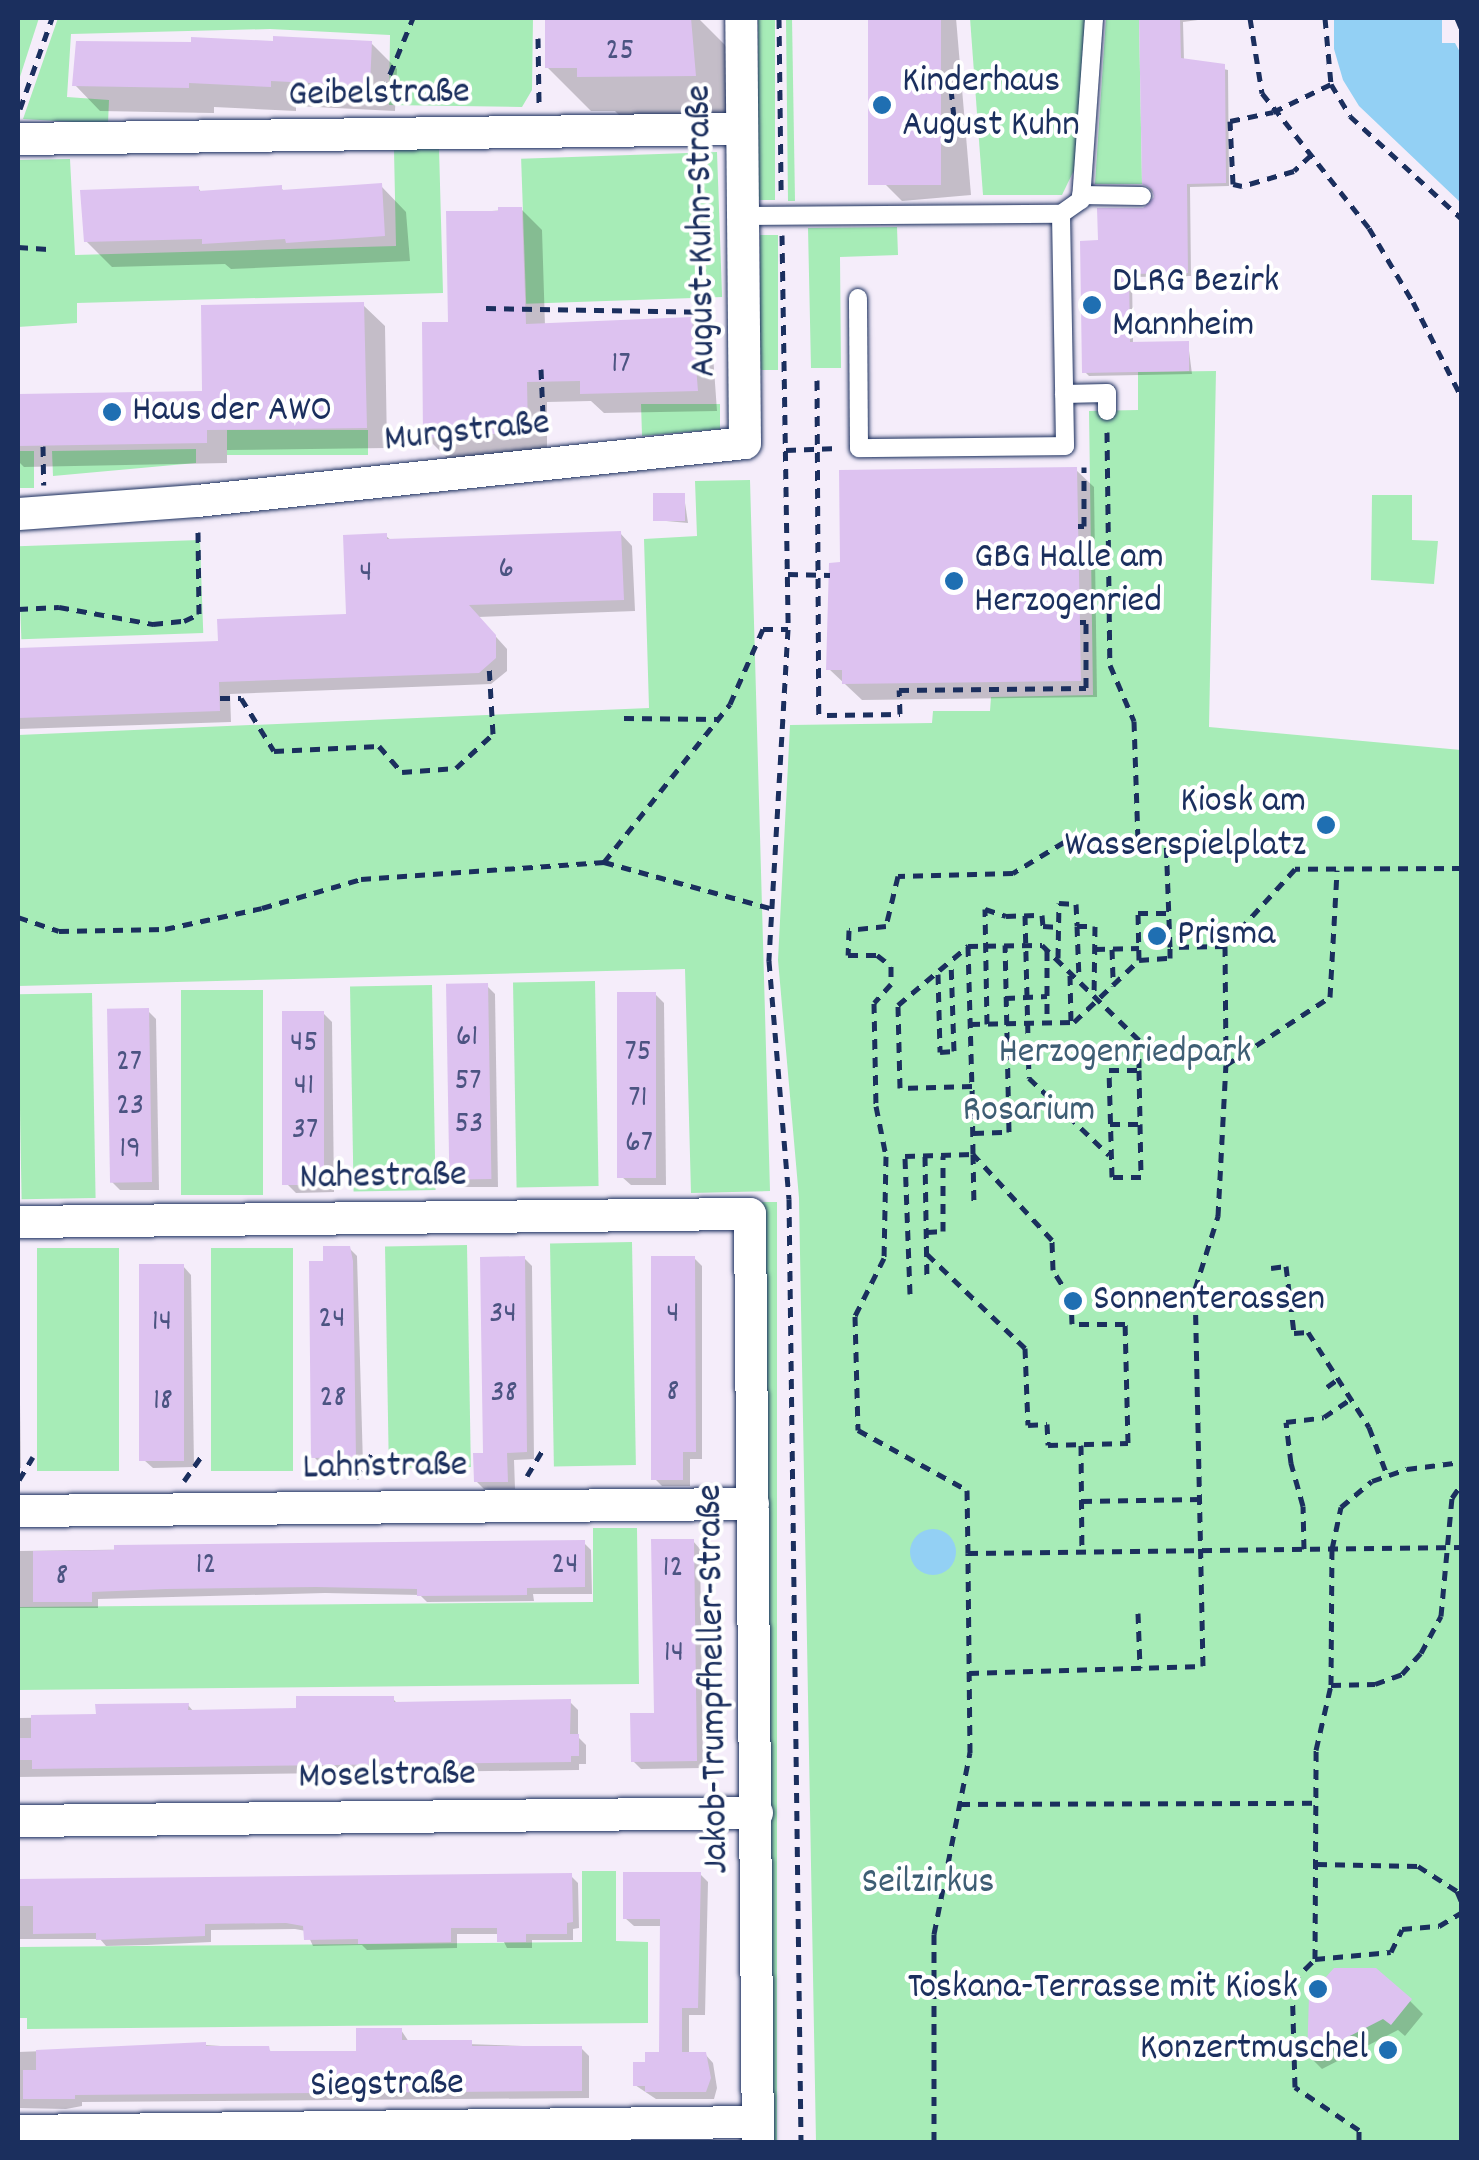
<!DOCTYPE html>
<html>
<head>
<meta charset="utf-8">
<style>
	body { margin:0 }
	#map { position:relative; width:1479px; height:2160px; overflow:hidden; background:#f5edfa; font-family:Dekko,sans-serif }
	div>[style] { position:absolute }
	.green>* { inset:0; background:#a7ecb7; transform-origin:0 0 }
	.water>* { inset:0; background:#93d0f4 }
	.round { border-radius:50% }
	.shadow>* { inset:0; background:#0003 }
	.building>* { inset:0; background:#ddc2f0; transform-origin:0 0 }
	.path>* { height:5px; margin-top:-2.5px; transform-origin:0; background:repeating-linear-gradient(90deg,#1b2f5e 0 10px,transparent 0 18px) }
	.roads { filter:drop-shadow(0 0 2px #1b2f5e) drop-shadow(0 0 2px #1b2f5e) }
	.lane>* { height:18px; margin:-9px; padding:0 9px; transform-origin:9px; border-radius:9px; background:#fff }
	.street>* { height:32px; margin:-16px; padding:0 16px; transform-origin:16px; border-radius:16px; background:#fff }
	.dots>* { width:28px; height:28px; translate:-50% -50%; box-sizing:border-box; border:5px solid #fff; border-radius:50% }
	span { translate:-50% -50%; white-space:nowrap; text-align:center; line-height:1.15; -webkit-text-stroke:8px #fff; paint-order:stroke }
	.number-label { font-size:32px; color:#4c5482 }
	.number-label span { -webkit-text-stroke-width:0 }
	.poi-label { font-size:38px; color:#1b2f5e }
	.left { translate:0 -50%; text-align:left }
	.right { translate:-100% -50%; text-align:right }
	.street-label { font-size:38px; color:#1b2f5e }
	.park-label { font-size:38px; color:#3e5e74 }
	.frame { position:absolute; inset:0; border:20px solid #1b2f5e; pointer-events:none }
</style>
</head>
<body>
<div id="map">
	<div class="green">
		<div style="clip-path:polygon(18px 18px,39px 18px,18px 83px)"></div>
		<div style="clip-path:polygon(58px 18px,533px 18px,532px 90px,522px 107px,389px 105px,390px 35px,270px 29px,71px 34px,67px 97px,109px 100px,108px 124px,23px 119px)"></div>
		<div style="left:758px;top:18px;width:17px;height:182px"></div>
		<div style="clip-path:polygon(786px 18px,792px 18px,795px 201px,788px 201px)"></div>
		<div style="clip-path:polygon(970px 18px,1085px 18px,1075px 168px,1062px 195px,983px 195px)"></div>
		<div style="clip-path:polygon(1106px 18px,1139px 18px,1142px 184px,1095px 184px)"></div>
		<div style="clip-path:polygon(439px 148px,443px 293px,77px 303px,77px 323px,18px 327px,18px 160px,70px 159px,75px 255px,396px 246px,394px 150px)"></div>
		<div style="left:717px;top:152px;width:145px;height:196px;rotate:88deg"></div>
		<div style="clip-path:polygon(897px 227px,898px 255px,840px 257px,841px 368px,811px 368px,808px 228px)"></div>
		<div style="left:778px;top:235px;width:135px;height:18px;rotate:90deg"></div>
		<div style="clip-path:polygon(1216px 371px,1209px 727px,1461px 750px,1461px 2142px,816px 2142px,799px 1198px,778px 960px,790px 725px,932px 723px,933px 711px,990px 711px,991px 697px,1093px 695px,1089px 411px,1138px 410px,1138px 372px)"></div>
		<div style="clip-path:polygon(641px 404px,720px 404px,720px 429px,642px 436px)"></div>
		<div style="left:368px;top:430px;width:25px;height:141px;rotate:90deg"></div>
		<div style="clip-path:polygon(196px 449px,196px 463px,53px 476px,52px 451px)"></div>
		<div style="left:18px;top:451px;width:16px;height:37px"></div>
		<div style="clip-path:polygon(750px 480px,770px 1191px,691px 1193px,685px 969px,18px 986px,18px 735px,649px 708px,644px 539px,697px 536px,695px 481px)"></div>
		<div style="clip-path:polygon(1372px 495px,1412px 495px,1412px 540px,1438px 541px,1434px 584px,1371px 580px)"></div>
		<div style="left:200px;top:540px;width:93px;height:182px;rotate:88deg"></div>
		<div style="left:595px;top:981px;width:205px;height:82px;rotate:89deg"></div>
		<div style="left:432px;top:985px;width:205px;height:82px;rotate:89deg"></div>
		<div style="left:181px;top:990px;width:82px;height:205px"></div>
		<div style="left:92px;top:993px;width:205px;height:74px;rotate:89deg"></div>
		<div style="left:759px;top:1202px;width:18px;height:940px"></div>
		<div style="left:632px;top:1242px;width:223px;height:82px;rotate:89deg"></div>
		<div style="left:467px;top:1245px;width:222px;height:82px;rotate:89deg"></div>
		<div style="left:37px;top:1248px;width:82px;height:223px"></div>
		<div style="left:211px;top:1248px;width:82px;height:223px"></div>
		<div style="clip-path:polygon(593px 1528px,637px 1528px,639px 1684px,18px 1690px,18px 1607px,593px 1602px)"></div>
		<div style="clip-path:polygon(582px 1871px,616px 1871px,616px 1941px,648px 1942px,648px 2023px,27px 2029px,27px 2018px,18px 2018px,18px 1947px,582px 1942px)"></div>
	</div>
	<div class="water">
		<div style="clip-path:polygon(1334px 18px,1442px 18px,1442px 43px,1455px 43px,1461px 54px,1461px 203px,1359px 106px,1343px 80px,1334px 49px)"></div>
		<div class="round" style="left:910px;top:1529px;width:46px;height:46px"></div>
	</div>
	<div class="shadow">
		<div style="clip-path:polygon(547px 18px,698px 18px,733px 53px,738px 119px,623px 119px,615px 111px,591px 111px,547px 67px)"></div>
		<div style="clip-path:polygon(871px 18px,956px 18px,971px 195px,902px 201px,884px 183px)"></div>
		<div style="clip-path:polygon(1142px 18px,1213px 18px,1183px 22px,1184px 61px,1228px 70px,1229px 186px,1190px 187px,1191px 276px,1132px 277px,1133px 344px,1188px 343px,1192px 374px,1089px 376px,1085px 372px,1100px 243px,1157px 198px,1144px 182px)"></div>
		<div style="clip-path:polygon(371px 43px,397px 69px,395px 111px,296px 106px,296px 111px,214px 107px,214px 113px,100px 111px,75px 85px)"></div>
		<div style="clip-path:polygon(381px 186px,406px 212px,410px 261px,231px 269px,225px 264px,112px 267px,86px 241px,198px 188px,202px 193px,281px 188px,285px 192px)"></div>
		<div style="clip-path:polygon(521px 209px,542px 230px,545px 326px,691px 320px,712px 341px,717px 411px,604px 413px,591px 401px,547px 402px,547px 452px,447px 458px,426px 437px,450px 325px,448px 214px)"></div>
		<div style="clip-path:polygon(363px 305px,385px 326px,387px 448px,227px 450px,227px 463px,24px 467px,18px 461px,18px 397px,205px 393px)"></div>
		<div style="clip-path:polygon(1076px 470px,1094px 487px,1097px 697px,862px 700px,829px 669px,843px 565px)"></div>
		<div style="clip-path:polygon(684px 496px,688px 523px,655px 520px)"></div>
		<div style="clip-path:polygon(620px 533px,632px 546px,635px 611px,478px 617px,507px 649px,507px 671px,491px 684px,230px 694px,231px 722px,18px 729px,18px 650px,220px 643px,348px 617px,386px 536px,392px 541px)"></div>
		<div style="clip-path:polygon(487px 986px,495px 994px,498px 1187px,459px 1187px,451px 1179px)"></div>
		<div style="clip-path:polygon(655px 994px,664px 1003px,666px 1185px,631px 1185px,622px 1177px)"></div>
		<div style="clip-path:polygon(148px 1011px,156px 1019px,159px 1190px,120px 1190px,112px 1182px)"></div>
		<div style="clip-path:polygon(323px 1013px,332px 1022px,334px 1192px,296px 1193px,287px 1184px)"></div>
		<div style="clip-path:polygon(349px 1248px,357px 1256px,363px 1465px,322px 1465px,314px 1457px)"></div>
		<div style="clip-path:polygon(524px 1258px,532px 1266px,534px 1459px,514px 1460px,515px 1489px,484px 1489px,476px 1481px,485px 1455px)"></div>
		<div style="clip-path:polygon(694px 1258px,702px 1266px,702px 1459px,690px 1459px,690px 1486px,662px 1486px,654px 1478px)"></div>
		<div style="clip-path:polygon(183px 1266px,191px 1275px,194px 1467px,153px 1468px,144px 1460px)"></div>
		<div style="clip-path:polygon(18px 1274px,21px 1468px,18px 1468px)"></div>
		<div style="clip-path:polygon(693px 1541px,700px 1549px,703px 1768px,641px 1769px,633px 1761px,656px 1715px)"></div>
		<div style="clip-path:polygon(584px 1543px,591px 1550px,592px 1594px,533px 1594px,534px 1601px,427px 1602px,420px 1595px,325px 1593px,98px 1599px,98px 1608px,18px 1608px,18px 1551px)"></div>
		<div style="clip-path:polygon(393px 1699px,398px 1704px,570px 1702px,578px 1710px,578px 1737px,586px 1745px,586px 1764px,579px 1764px,579px 1770px,18px 1777px,18px 1718px,98px 1717px,188px 1705px,194px 1712px,298px 1710px)"></div>
		<div style="clip-path:polygon(700px 1874px,708px 1882px,705px 2015px,689px 2015px,689px 2055px,705px 2054px,713px 2063px,717px 2088px,714px 2099px,656px 2099px,635px 2085px,647px 2064px,662px 2055px,663px 1926px,634px 1926px,625px 1918px)"></div>
		<div style="clip-path:polygon(571px 1876px,578px 1883px,579px 1928px,573px 1929px,573px 1940px,532px 1940px,532px 1948px,507px 1948px,500px 1934px,457px 1934px,457px 1948px,367px 1950px,362px 1945px,313px 1946px,306px 1931px,295px 1929px,211px 1930px,211px 1942px,147px 1945px,106px 1946px,100px 1939px,18px 1939px,18px 1882px)"></div>
		<div style="clip-path:polygon(1311px 1997px,1410px 2001px,1423px 2014px,1405px 2036px,1398px 2030px,1322px 2069px,1310px 2057px)"></div>
		<div style="clip-path:polygon(401px 2030px,409px 2042px,581px 2048px,589px 2056px,589px 2098px,82px 2102px,82px 2106px,66px 2109px,18px 2108px,18px 2052px,205px 2045px,268px 2049px,273px 2053px,359px 2054px)"></div>
	</div>
	<div class="building">
		<div style="clip-path:polygon(545px 18px,691px 18px,696px 76px,577px 77px,577px 68px,545px 68px)"></div>
		<div style="left:868px;top:18px;width:73px;height:167px"></div>
		<div style="clip-path:polygon(1139px 18px,1180px 18px,1181px 58px,1225px 64px,1226px 183px,1187px 184px,1188px 273px,1129px 274px,1130px 342px,1189px 341px,1189px 371px,1082px 373px,1080px 241px,1098px 240px,1097px 208px,1143px 208px,1154px 197px,1152px 189px,1142px 184px)"></div>
		<div style="clip-path:polygon(273px 36px,372px 41px,370px 86px,271px 81px,271px 87px,189px 83px,189px 88px,72px 86px,76px 41px,191px 42px,191px 37px,273px 41px)"></div>
		<div style="clip-path:polygon(382px 183px,385px 236px,286px 243px,285px 239px,202px 244px,202px 239px,84px 242px,80px 190px,199px 186px,199px 191px,282px 185px,282px 190px)"></div>
		<div style="clip-path:polygon(498px 207px,522px 207px,526px 324px,692px 317px,698px 391px,580px 394px,580px 381px,527px 382px,528px 432px,423px 438px,422px 322px,448px 322px,446px 211px,498px 211px)"></div>
		<div style="clip-path:polygon(364px 302px,367px 428px,207px 430px,207px 443px,18px 446px,18px 394px,202px 391px,201px 305px)"></div>
		<div style="clip-path:polygon(1077px 467px,1081px 681px,842px 684px,842px 670px,826px 670px,829px 563px,840px 562px,839px 470px)"></div>
		<div style="left:653px;top:493px;width:32px;height:28px"></div>
		<div style="clip-path:polygon(621px 531px,624px 600px,469px 605px,496px 635px,496px 658px,479px 673px,219px 682px,220px 711px,18px 718px,18px 648px,218px 641px,217px 619px,346px 614px,343px 535px,387px 533px,387px 539px)"></div>
		<div style="left:488px;top:983px;width:196px;height:42px;rotate:89deg"></div>
		<div style="left:617px;top:992px;width:39px;height:186px"></div>
		<div style="left:149px;top:1008px;width:174px;height:42px;rotate:89deg"></div>
		<div style="left:282px;top:1011px;width:42px;height:174px"></div>
		<div style="clip-path:polygon(323px 1246px,350px 1246px,353px 1261px,356px 1457px,311px 1458px,309px 1261px,323px 1261px)"></div>
		<div style="clip-path:polygon(525px 1256px,527px 1452px,507px 1453px,508px 1482px,474px 1482px,473px 1453px,483px 1453px,480px 1257px)"></div>
		<div style="clip-path:polygon(651px 1256px,695px 1256px,696px 1452px,683px 1452px,683px 1480px,651px 1480px)"></div>
		<div style="left:139px;top:1264px;width:45px;height:197px"></div>
		<div style="clip-path:polygon(651px 1539px,694px 1539px,697px 1761px,631px 1762px,630px 1713px,654px 1713px)"></div>
		<div style="clip-path:polygon(585px 1540px,585px 1587px,527px 1588px,527px 1595px,417px 1596px,417px 1589px,316px 1587px,166px 1589px,92px 1592px,92px 1602px,33px 1602px,33px 1551px,114px 1550px,114px 1545px)"></div>
		<div style="clip-path:polygon(296px 1696px,394px 1696px,394px 1702px,571px 1699px,570px 1734px,579px 1734px,579px 1756px,571px 1756px,571px 1762px,32px 1769px,32px 1760px,18px 1760px,18px 1738px,31px 1738px,31px 1715px,96px 1714px,95px 1704px,189px 1703px,188px 1710px,296px 1708px)"></div>
		<div style="clip-path:polygon(623px 1872px,701px 1872px,698px 2008px,682px 2008px,682px 2052px,706px 2052px,711px 2078px,706px 2092px,645px 2092px,645px 2086px,633px 2086px,633px 2062px,645px 2062px,645px 2052px,659px 2052px,660px 1919px,623px 1919px)"></div>
		<div style="clip-path:polygon(572px 1873px,573px 1922px,567px 1923px,567px 1934px,526px 1934px,526px 1942px,497px 1942px,497px 1928px,451px 1928px,451px 1942px,358px 1944px,358px 1939px,304px 1940px,303px 1926px,286px 1923px,205px 1924px,205px 1936px,96px 1940px,96px 1933px,33px 1934px,33px 1906px,18px 1906px,18px 1879px)"></div>
		<div style="clip-path:polygon(1334px 1968px,1376px 1968px,1412px 1999px,1391px 2025px,1383px 2019px,1307px 2058px,1309px 1996px)"></div>
		<div style="clip-path:polygon(356px 2028px,402px 2028px,402px 2040px,472px 2040px,472px 2046px,582px 2046px,582px 2091px,75px 2095px,75px 2099px,23px 2099px,23px 2070px,36px 2070px,36px 2050px,206px 2042px,206px 2046px,269px 2046px,270px 2051px,356px 2051px)"></div>
	</div>
	<div class="path">
		<div style="left:779px;top:18px;width:176px;rotate:89.3deg"></div>
		<div style="left:1250px;top:18px;width:76px;rotate:80.9deg"></div>
		<div style="left:1262px;top:93px;width:172px;rotate:51.6deg"></div>
		<div style="left:1369px;top:228px;width:86px;rotate:59.3deg"></div>
		<div style="left:1413px;top:302px;width:108px;rotate:63deg"></div>
		<div style="left:1325px;top:18px;width:66px;rotate:84.8deg"></div>
		<div style="left:1331px;top:84px;width:37px;rotate:59deg"></div>
		<div style="left:1350px;top:116px;width:152px;rotate:42.6deg"></div>
		<div style="left:1457px;top:18px;width:13px;rotate:67deg"></div>
		<div style="left:538px;top:38px;width:67px;rotate:89.1deg"></div>
		<div style="left:951px;top:89px;width:38px;rotate:84deg"></div>
		<div style="left:955px;top:127px;width:14px;rotate:-8deg"></div>
		<div style="left:383px;top:103px;width:12px;rotate:-90deg"></div>
		<div style="left:383px;top:91px;width:79px;rotate:-67.7deg"></div>
		<div style="left:20px;top:109px;width:96px;rotate:-70.6deg"></div>
		<div style="left:1311px;top:155px;width:23px;rotate:137deg"></div>
		<div style="left:1294px;top:171px;width:54px;rotate:163.9deg"></div>
		<div style="left:1242px;top:186px;width:9px;rotate:-167deg"></div>
		<div style="left:1233px;top:184px;width:63px;rotate:-92.7deg"></div>
		<div style="left:1230px;top:121px;width:44px;rotate:-11.8deg"></div>
		<div style="left:1273px;top:112px;width:64px;rotate:-25.8deg"></div>
		<div style="left:782px;top:235px;width:394px;rotate:89.1deg"></div>
		<div style="left:788px;top:629px;width:333px;rotate:93.3deg"></div>
		<div style="left:769px;top:961px;width:239px;rotate:85.2deg"></div>
		<div style="left:789px;top:1199px;width:943px;rotate:89.27deg"></div>
		<div style="left:18px;top:247px;width:30px;rotate:4deg"></div>
		<div style="left:486px;top:308px;width:230px;rotate:1deg"></div>
		<div style="left:541px;top:369px;width:68px;rotate:87.5deg"></div>
		<div style="left:817px;top:380px;width:335px;rotate:89.7deg"></div>
		<div style="left:1107px;top:432px;width:233px;rotate:89.3deg"></div>
		<div style="left:1110px;top:665px;width:61px;rotate:66.8deg"></div>
		<div style="left:1134px;top:721px;width:118px;rotate:88.1deg"></div>
		<div style="left:43px;top:446px;width:39px;rotate:89deg"></div>
		<div style="left:786px;top:450px;width:52px;rotate:-2.2deg"></div>
		<div style="left:1078px;top:526px;width:6px"></div>
		<div style="left:1084px;top:526px;width:59px;rotate:-90deg"></div>
		<div style="left:788px;top:574px;width:42px;rotate:1.4deg"></div>
		<div style="left:18px;top:609px;width:41px;rotate:-2.8deg"></div>
		<div style="left:59px;top:607px;width:96px;rotate:10.3deg"></div>
		<div style="left:153px;top:624px;width:31px;rotate:-6deg"></div>
		<div style="left:184px;top:621px;width:17px;rotate:-25deg"></div>
		<div style="left:199px;top:614px;width:82px;rotate:-90.7deg"></div>
		<div style="left:220px;top:698px;width:21px"></div>
		<div style="left:241px;top:698px;width:62px;rotate:58.1deg"></div>
		<div style="left:274px;top:751px;width:105px;rotate:-2.7deg"></div>
		<div style="left:379px;top:746px;width:35px;rotate:49deg"></div>
		<div style="left:402px;top:772px;width:54px;rotate:-4.2deg"></div>
		<div style="left:456px;top:768px;width:50px;rotate:-42.6deg"></div>
		<div style="left:493px;top:734px;width:70px;rotate:-93.3deg"></div>
		<div style="left:827px;top:715px;width:73px;rotate:-0.8deg"></div>
		<div style="left:900px;top:714px;width:24px;rotate:-92deg"></div>
		<div style="left:899px;top:690px;width:187px;rotate:-0.6deg"></div>
		<div style="left:1086px;top:688px;width:66px;rotate:-90deg"></div>
		<div style="left:1086px;top:622px;width:6px;rotate:180deg"></div>
		<div style="left:624px;top:718px;width:95px;rotate:0.6deg"></div>
		<div style="left:604px;top:862px;width:172px;rotate:15.5deg"></div>
		<div style="left:1462px;top:868px;width:167px;rotate:179.7deg"></div>
		<div style="left:1295px;top:869px;width:104px;rotate:132.3deg"></div>
		<div style="left:1225px;top:946px;width:55px;rotate:179deg"></div>
		<div style="left:1170px;top:947px;width:109px;rotate:-92.1deg"></div>
		<div style="left:1166px;top:838px;width:102px;rotate:177.8deg"></div>
		<div style="left:1064px;top:842px;width:60px;rotate:148.7deg"></div>
		<div style="left:1013px;top:873px;width:115px;rotate:178.5deg"></div>
		<div style="left:898px;top:876px;width:51px;rotate:103.5deg"></div>
		<div style="left:886px;top:926px;width:37px;rotate:174deg"></div>
		<div style="left:849px;top:930px;width:25px;rotate:92deg"></div>
		<div style="left:848px;top:955px;width:29px"></div>
		<div style="left:877px;top:955px;width:18px;rotate:38deg"></div>
		<div style="left:891px;top:966px;width:18px;rotate:90deg"></div>
		<div style="left:891px;top:984px;width:25px;rotate:132deg"></div>
		<div style="left:874px;top:1003px;width:103px;rotate:88.9deg"></div>
		<div style="left:876px;top:1106px;width:51px;rotate:78.7deg"></div>
		<div style="left:886px;top:1156px;width:102px;rotate:91.1deg"></div>
		<div style="left:884px;top:1258px;width:65px;rotate:116.6deg"></div>
		<div style="left:855px;top:1316px;width:114px;rotate:88.5deg"></div>
		<div style="left:858px;top:1430px;width:124px;rotate:28.8deg"></div>
		<div style="left:967px;top:1490px;width:63px;rotate:89.1deg"></div>
		<div style="left:968px;top:1553px;width:494px;rotate:-0.7deg"></div>
		<div style="left:1025px;top:915px;width:163px;rotate:88.6deg"></div>
		<div style="left:1029px;top:1078px;width:111px;rotate:43.9deg"></div>
		<div style="left:18px;top:917px;width:43px;rotate:18.9deg"></div>
		<div style="left:59px;top:931px;width:106px;rotate:-1.1deg"></div>
		<div style="left:165px;top:929px;width:99px;rotate:-12.2deg"></div>
		<div style="left:262px;top:908px;width:103px;rotate:-16.3deg"></div>
		<div style="left:361px;top:879px;width:244px;rotate:-4deg"></div>
		<div style="left:604px;top:862px;width:202px;rotate:-51.4deg"></div>
		<div style="left:730px;top:704px;width:82px;rotate:-66.3deg"></div>
		<div style="left:763px;top:629px;width:25px"></div>
		<div style="left:1077px;top:926px;width:52px;rotate:87.8deg"></div>
		<div style="left:968px;top:946px;width:140px;rotate:88.4deg"></div>
		<div style="left:972px;top:1086px;width:72px;rotate:178.4deg"></div>
		<div style="left:900px;top:1088px;width:83px;rotate:-91.4deg"></div>
		<div style="left:898px;top:1005px;width:92px;rotate:-40.1deg"></div>
		<div style="left:968px;top:946px;width:74px;rotate:-0.8deg"></div>
		<div style="left:1042px;top:945px;width:136px;rotate:44.4deg"></div>
		<div style="left:1139px;top:1040px;width:30px;rotate:90deg"></div>
		<div style="left:1139px;top:1070px;width:54px;rotate:88.9deg"></div>
		<div style="left:1140px;top:1124px;width:53px;rotate:88.9deg"></div>
		<div style="left:1141px;top:1177px;width:29px;rotate:180deg"></div>
		<div style="left:1112px;top:1177px;width:107px;rotate:-91.6deg"></div>
		<div style="left:1109px;top:1070px;width:30px"></div>
		<div style="left:1225px;top:946px;width:117px;rotate:89.5deg"></div>
		<div style="left:1095px;top:949px;width:44px;rotate:-1.3deg"></div>
		<div style="left:1112px;top:949px;width:37px;rotate:88deg"></div>
		<div style="left:1047px;top:950px;width:72px;rotate:90deg"></div>
		<div style="left:1058px;top:958px;width:55px;rotate:-89deg"></div>
		<div style="left:1059px;top:903px;width:17px;rotate:3deg"></div>
		<div style="left:1076px;top:904px;width:22px;rotate:87deg"></div>
		<div style="left:1077px;top:926px;width:18px"></div>
		<div style="left:1095px;top:926px;width:69px;rotate:90.8deg"></div>
		<div style="left:1139px;top:960px;width:47px;rotate:-91.2deg"></div>
		<div style="left:1138px;top:913px;width:31px"></div>
		<div style="left:938px;top:974px;width:78px;rotate:88.5deg"></div>
		<div style="left:940px;top:1052px;width:14px;rotate:-4deg"></div>
		<div style="left:954px;top:1051px;width:89px;rotate:-91.9deg"></div>
		<div style="left:1070px;top:975px;width:47px;rotate:88.8deg"></div>
		<div style="left:1005px;top:998px;width:42px;rotate:-2.7deg"></div>
		<div style="left:970px;top:1024px;width:104px;rotate:-1.1deg"></div>
		<div style="left:1074px;top:1022px;width:90px;rotate:-43.6deg"></div>
		<div style="left:1139px;top:960px;width:31px;rotate:-4deg"></div>
		<div style="left:1170px;top:958px;width:11px;rotate:-90deg"></div>
		<div style="left:987px;top:1024px;width:115px;rotate:-91deg"></div>
		<div style="left:985px;top:909px;width:22px;rotate:18deg"></div>
		<div style="left:1006px;top:916px;width:36px;rotate:-2deg"></div>
		<div style="left:1042px;top:915px;width:11px;rotate:85deg"></div>
		<div style="left:1043px;top:926px;width:16px;rotate:4deg"></div>
		<div style="left:1110px;top:1124px;width:30px"></div>
		<div style="left:974px;top:1133px;width:35px;rotate:-2deg"></div>
		<div style="left:1009px;top:1132px;width:187px;rotate:-91.2deg"></div>
		<div style="left:925px;top:1156px;width:124px;rotate:89.1deg"></div>
		<div style="left:927px;top:1232px;width:16px;rotate:-4deg"></div>
		<div style="left:943px;top:1231px;width:75px;rotate:-90deg"></div>
		<div style="left:927px;top:1254px;width:136px;rotate:43.8deg"></div>
		<div style="left:1025px;top:1348px;width:77px;rotate:87.8deg"></div>
		<div style="left:1028px;top:1425px;width:19px;rotate:-3deg"></div>
		<div style="left:1047px;top:1424px;width:21px;rotate:87deg"></div>
		<div style="left:1048px;top:1445px;width:80px;rotate:-1.4deg"></div>
		<div style="left:1128px;top:1443px;width:119px;rotate:-91.4deg"></div>
		<div style="left:1125px;top:1324px;width:53px;rotate:180deg"></div>
		<div style="left:1072px;top:1324px;width:25px;rotate:-92deg"></div>
		<div style="left:1071px;top:1299px;width:34px;rotate:-122deg"></div>
		<div style="left:1053px;top:1270px;width:30px;rotate:-92deg"></div>
		<div style="left:1052px;top:1240px;width:117px;rotate:-132.6deg"></div>
		<div style="left:973px;top:1154px;width:68px;rotate:-90.8deg"></div>
		<div style="left:1271px;top:1268px;width:15px;rotate:-8deg"></div>
		<div style="left:1286px;top:1266px;width:67px;rotate:83.2deg"></div>
		<div style="left:1294px;top:1333px;width:14px;rotate:-4deg"></div>
		<div style="left:1308px;top:1332px;width:113px;rotate:57.3deg"></div>
		<div style="left:1369px;top:1427px;width:51px;rotate:69.4deg"></div>
		<div style="left:910px;top:1294px;width:138px;rotate:-92.1deg"></div>
		<div style="left:905px;top:1156px;width:68px;rotate:-1.7deg"></div>
		<div style="left:973px;top:1154px;width:52px;rotate:88.9deg"></div>
		<div style="left:1327px;top:1387px;width:14px;rotate:-36deg"></div>
		<div style="left:1081px;top:1445px;width:105px;rotate:89.5deg"></div>
		<div style="left:527px;top:1476px;width:31px;rotate:-59deg"></div>
		<div style="left:356px;top:1478px;width:32px;rotate:-56deg"></div>
		<div style="left:19px;top:1480px;width:27px;rotate:-59deg"></div>
		<div style="left:184px;top:1481px;width:33px;rotate:-55deg"></div>
		<div style="left:1082px;top:1501px;width:118px;rotate:-1deg"></div>
		<div style="left:1304px;top:1549px;width:43px;rotate:-91.3deg"></div>
		<div style="left:1303px;top:1506px;width:45px;rotate:-105.6deg"></div>
		<div style="left:1291px;top:1463px;width:41px;rotate:-97deg"></div>
		<div style="left:1286px;top:1422px;width:38px;rotate:-7deg"></div>
		<div style="left:1324px;top:1417px;width:32px;rotate:-34deg"></div>
		<div style="left:1138px;top:1613px;width:55px;rotate:87.9deg"></div>
		<div style="left:969px;top:1673px;width:234px;rotate:-1.7deg"></div>
		<div style="left:1203px;top:1666px;width:377px;rotate:-91.2deg"></div>
		<div style="left:1195px;top:1289px;width:77px;rotate:-72.5deg"></div>
		<div style="left:1218px;top:1216px;width:151px;rotate:-87deg"></div>
		<div style="left:1226px;top:1065px;width:124px;rotate:-33.2deg"></div>
		<div style="left:1330px;top:997px;width:127px;rotate:-86.8deg"></div>
		<div style="left:1331px;top:1685px;width:44px;rotate:-1.3deg"></div>
		<div style="left:1375px;top:1684px;width:29px;rotate:-20deg"></div>
		<div style="left:1402px;top:1674px;width:28px;rotate:-48deg"></div>
		<div style="left:1421px;top:1653px;width:42px;rotate:-61.6deg"></div>
		<div style="left:1441px;top:1616px;width:119px;rotate:-84.7deg"></div>
		<div style="left:1452px;top:1498px;width:18px;rotate:-56deg"></div>
		<div style="left:960px;top:1804px;width:356px;rotate:-0.2deg"></div>
		<div style="left:1317px;top:1864px;width:101px;rotate:1.1deg"></div>
		<div style="left:1418px;top:1866px;width:46px;rotate:32.7deg"></div>
		<div style="left:1457px;top:1891px;width:13px;rotate:67deg"></div>
		<div style="left:1315px;top:1959px;width:76px;rotate:-5.3deg"></div>
		<div style="left:1391px;top:1952px;width:25px;rotate:-64deg"></div>
		<div style="left:1402px;top:1929px;width:37px;rotate:-5deg"></div>
		<div style="left:1439px;top:1926px;width:27px;rotate:-31deg"></div>
		<div style="left:934px;top:2142px;width:208px;rotate:-90deg"></div>
		<div style="left:934px;top:1934px;width:185px;rotate:-78.8deg"></div>
		<div style="left:970px;top:1753px;width:200px;rotate:-90.6deg"></div>
		<div style="left:1359px;top:2142px;width:12px;rotate:-90deg"></div>
		<div style="left:1359px;top:2130px;width:77px;rotate:-146.1deg"></div>
		<div style="left:1295px;top:2087px;width:105px;rotate:-91.6deg"></div>
		<div style="left:1292px;top:1982px;width:33px;rotate:-45deg"></div>
		<div style="left:1315px;top:1959px;width:209px;rotate:-89.7deg"></div>
		<div style="left:1316px;top:1750px;width:67px;rotate:-77deg"></div>
		<div style="left:1331px;top:1685px;width:136px;rotate:-89.6deg"></div>
		<div style="left:1332px;top:1549px;width:43px;rotate:-77.9deg"></div>
		<div style="left:1341px;top:1507px;width:40px;rotate:-40deg"></div>
		<div style="left:1372px;top:1481px;width:37px;rotate:-19deg"></div>
		<div style="left:1407px;top:1469px;width:55px;rotate:-7.3deg"></div>
	</div>
	<div class="roads">
		<div class="lane">
			<div style="left:1081px;top:195px;width:61px;rotate:0.9deg"></div>
			<div style="left:1061px;top:214px;width:24px;rotate:-35deg"></div>
			<div style="left:1081px;top:200px;width:182px;rotate:-85.9deg"></div>
			<div style="left:743px;top:216px;width:318px;rotate:-0.4deg"></div>
			<div style="left:1061px;top:214px;width:232px;rotate:89deg"></div>
			<div style="left:1065px;top:446px;width:206px;rotate:179.4deg"></div>
			<div style="left:859px;top:448px;width:150px;rotate:-90.4deg"></div>
			<div style="left:1064px;top:394px;width:43px;rotate:-1.3deg"></div>
			<div style="left:1107px;top:393px;width:18px;rotate:90deg"></div>
		</div>
		<div class="street">
			<div style="left:18px;top:139px;width:724px;rotate:-0.79deg"></div>
			<div style="left:18px;top:514px;width:179px;rotate:-4.2deg"></div>
			<div style="left:197px;top:501px;width:551px;rotate:-6.04deg"></div>
			<div style="left:745px;top:443px;width:425px;rotate:-90.5deg"></div>
			<div style="left:18px;top:1222px;width:732px;rotate:-0.63deg"></div>
			<div style="left:750px;top:1214px;width:928px;rotate:89.51deg"></div>
			<div style="left:18px;top:1511px;width:735px;rotate:-0.55deg"></div>
			<div style="left:18px;top:1821px;width:739px;rotate:-0.62deg"></div>
			<div style="left:18px;top:2131px;width:740px;rotate:-0.7deg"></div>
		</div>
	</div>
	<div class="dots">
		<div style="left:882px;top:105px;background:#1f6fb2"></div>
		<div style="left:1092px;top:305px;background:#1f6fb2"></div>
		<div style="left:112px;top:412px;background:#1f6fb2"></div>
		<div style="left:954px;top:581px;background:#1f6fb2"></div>
		<div style="left:1326px;top:825px;background:#1f6fb2"></div>
		<div style="left:1157px;top:936px;background:#1f6fb2"></div>
		<div style="left:1073px;top:1301px;background:#1f6fb2"></div>
		<div style="left:1318px;top:1989px;background:#1f6fb2"></div>
		<div style="left:1388px;top:2050px;background:#1f6fb2"></div>
	</div>
	<div class="number-label">
		<span style="left:620px;top:52px">25</span>
		<span style="left:621px;top:365px">17</span>
		<span style="left:506px;top:570px">6</span>
		<span style="left:366px;top:574px">4</span>
		<span style="left:467px;top:1038px">61</span>
		<span style="left:304px;top:1044px">45</span>
		<span style="left:638px;top:1053px">75</span>
		<span style="left:129px;top:1063px">27</span>
		<span style="left:468px;top:1082px">57</span>
		<span style="left:304px;top:1087px">41</span>
		<span style="left:638px;top:1099px">71</span>
		<span style="left:130px;top:1107px">23</span>
		<span style="left:469px;top:1125px">53</span>
		<span style="left:305px;top:1131px">37</span>
		<span style="left:639px;top:1144px">67</span>
		<span style="left:130px;top:1150px">19</span>
		<span style="left:503px;top:1315px">34</span>
		<span style="left:673px;top:1315px">4</span>
		<span style="left:332px;top:1320px">24</span>
		<span style="left:162px;top:1323px">14</span>
		<span style="left:673px;top:1393px">8</span>
		<span style="left:504px;top:1394px">38</span>
		<span style="left:333px;top:1399px">28</span>
		<span style="left:163px;top:1402px">18</span>
		<span style="left:206px;top:1566px">12</span>
		<span style="left:565px;top:1566px">24</span>
		<span style="left:673px;top:1569px">12</span>
		<span style="left:62px;top:1577px">8</span>
		<span style="left:674px;top:1654px">14</span>
	</div>
	<div class="poi-label">
		<span class="left" style="left:902px;top:105px">Kinderhaus<br>August Kuhn</span>
		<span class="left" style="left:1112px;top:305px">DLRG Bezirk<br>Mannheim</span>
		<span class="left" style="left:132px;top:412px">Haus der AWO</span>
		<span class="left" style="left:974px;top:581px">GBG Halle am<br>Herzogenried</span>
		<span class="right" style="left:1306px;top:825px">Kiosk am<br>Wasserspielplatz</span>
		<span class="left" style="left:1177px;top:936px">Prisma</span>
		<span class="left" style="left:1093px;top:1301px">Sonnenterassen</span>
		<span class="right" style="left:1298px;top:1989px">Toskana-Terrasse mit Kiosk</span>
		<span class="right" style="left:1368px;top:2050px">Konzertmuschel</span>
	</div>
	<div class="street-label">
		<span style="left:379px;top:95px;rotate:-1deg">Geibelstraße</span>
		<span style="left:703px;top:231px;rotate:-91deg">August-Kuhn-Straße</span>
		<span style="left:467px;top:433px;rotate:-6deg">Murgstraße</span>
		<span style="left:383px;top:1178px;rotate:-1deg">Nahestraße</span>
		<span style="left:385px;top:1468px;rotate:-1deg">Lahnstraße</span>
		<span style="left:715px;top:1679px;rotate:-91deg">Jakob-Trumpfheller-Straße</span>
		<span style="left:387px;top:1777px;rotate:-1deg">Moselstraße</span>
		<span style="left:387px;top:2086px;rotate:-1deg">Siegstraße</span>
	</div>
	<div class="park-label">
		<span style="left:1125px;top:1054px">Herzogenriedpark</span>
		<span style="left:1029px;top:1112px">Rosarium</span>
		<span style="left:928px;top:1884px">Seilzirkus</span>
	</div>
	<div class="frame"></div>
</div>
</body>
</html>
